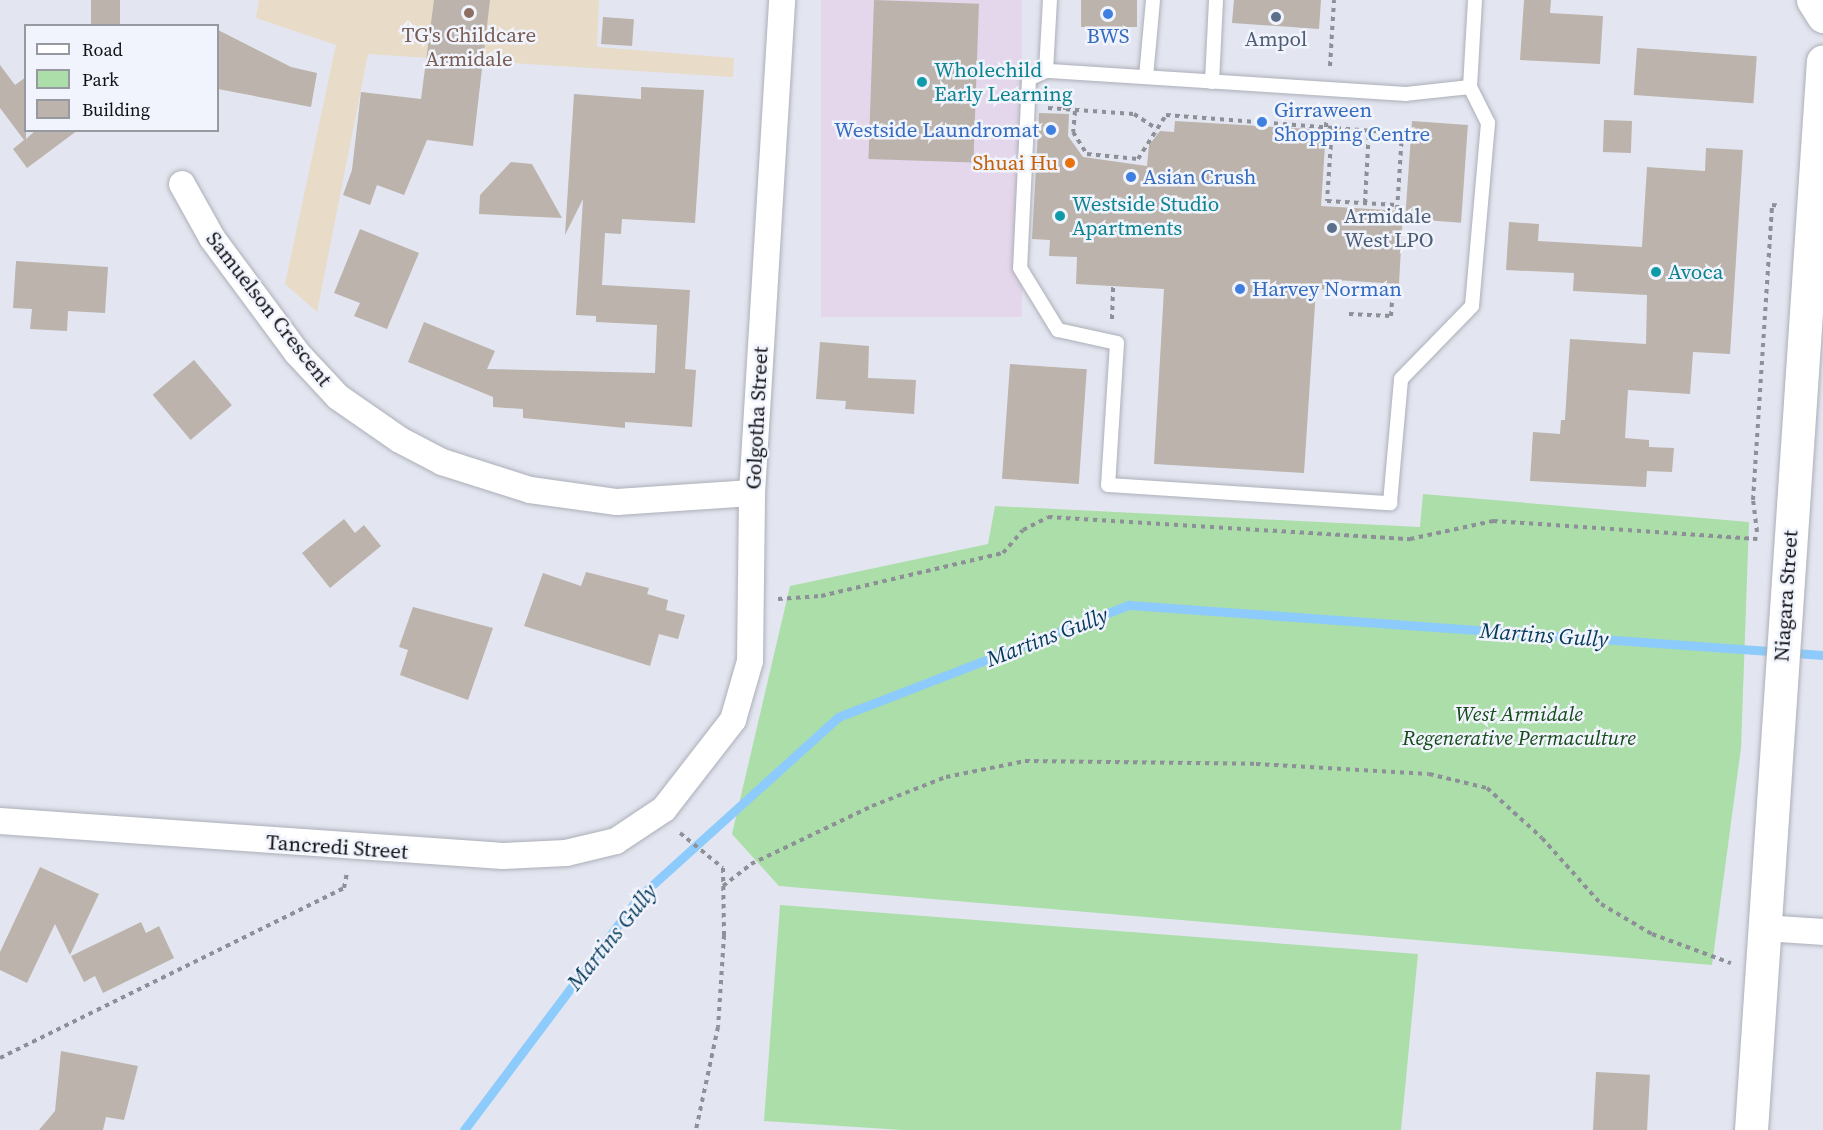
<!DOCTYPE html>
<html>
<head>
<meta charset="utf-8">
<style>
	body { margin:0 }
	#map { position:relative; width:1823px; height:1130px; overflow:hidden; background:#e3e6f0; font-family:"Source Serif 4",serif }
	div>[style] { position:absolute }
	.commercial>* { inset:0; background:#e8dbc7 }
	.education>* { inset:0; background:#e4d7eb; transform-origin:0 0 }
	.green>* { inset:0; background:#abdea9 }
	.stream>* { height:9px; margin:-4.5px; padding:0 4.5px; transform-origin:4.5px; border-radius:4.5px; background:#8ccbfb }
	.building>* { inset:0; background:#bbb3ac; transform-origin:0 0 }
	.path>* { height:4px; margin-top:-2px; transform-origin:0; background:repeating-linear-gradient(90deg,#8d9097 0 4.5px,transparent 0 9px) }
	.roads { filter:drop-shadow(0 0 2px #acafb8) drop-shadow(0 0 2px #acafb8) }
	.lane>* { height:14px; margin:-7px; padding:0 7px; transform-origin:7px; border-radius:7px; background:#fff }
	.street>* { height:26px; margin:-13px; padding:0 13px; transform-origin:13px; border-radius:13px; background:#fff }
	.secondary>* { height:33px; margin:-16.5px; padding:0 16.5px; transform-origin:16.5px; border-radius:16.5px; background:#fff }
	.dots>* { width:16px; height:16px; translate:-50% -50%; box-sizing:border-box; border:3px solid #f1f4fd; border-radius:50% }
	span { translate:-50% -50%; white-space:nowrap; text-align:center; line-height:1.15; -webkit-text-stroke:5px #f1f4fd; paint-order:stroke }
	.education-label { font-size:21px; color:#785e54 }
	.shop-label { font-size:21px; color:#366cbe }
	.left { translate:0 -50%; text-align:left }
	.right { translate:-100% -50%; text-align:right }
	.service-label { font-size:21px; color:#4e5e75 }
	.culture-label { font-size:21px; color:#0d838f }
	.food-label { font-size:21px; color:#c56008 }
	.street-label { font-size:21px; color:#101114 }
	.park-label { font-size:21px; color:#144a17; font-style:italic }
	.water-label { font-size:22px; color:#053958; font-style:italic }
	.legend { position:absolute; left:24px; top:24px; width:195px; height:108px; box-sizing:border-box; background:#f1f4fd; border:2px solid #9799a0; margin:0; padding:8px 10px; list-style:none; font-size:18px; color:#101114 }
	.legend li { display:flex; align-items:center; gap:12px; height:30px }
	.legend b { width:30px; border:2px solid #9799a0 }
</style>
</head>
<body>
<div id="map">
	<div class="commercial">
		<div style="clip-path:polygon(259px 0,599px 0,597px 47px,734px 58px,733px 77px,368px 54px,317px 312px,285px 284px,336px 45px,256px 18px)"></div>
	</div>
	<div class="education">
		<div style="left:821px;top:0;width:201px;height:317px"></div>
	</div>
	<div class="green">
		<div style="clip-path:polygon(1423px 494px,1749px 522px,1741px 748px,1712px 965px,779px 886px,732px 834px,790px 586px,988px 544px,995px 506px,1420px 527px)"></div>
		<div style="clip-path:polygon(780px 905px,1418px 954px,1401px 1130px,903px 1130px,764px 1121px)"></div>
	</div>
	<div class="stream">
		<div style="left:464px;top:1130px;width:291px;rotate:-53.1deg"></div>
		<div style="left:639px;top:897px;width:268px;rotate:-42.1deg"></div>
		<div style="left:838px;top:717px;width:312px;rotate:-21.1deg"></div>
		<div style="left:1129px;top:605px;width:696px;rotate:4.12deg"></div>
	</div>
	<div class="building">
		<div style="left:91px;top:0;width:29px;height:26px"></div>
		<div style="clip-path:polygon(434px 0,490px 0,473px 146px,427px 140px,404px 195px,377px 185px,370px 205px,343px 195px,352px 170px,361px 92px,421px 99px)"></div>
		<div style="left:874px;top:0;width:105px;height:159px;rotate:2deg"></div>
		<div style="left:1081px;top:0;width:56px;height:27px"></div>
		<div style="clip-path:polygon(1234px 0,1321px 0,1319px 29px,1232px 23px)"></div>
		<div style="clip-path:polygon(1524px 0,1551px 0,1550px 13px,1603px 16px,1600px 64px,1520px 60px)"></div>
		<div style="left:603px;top:17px;width:31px;height:27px;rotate:4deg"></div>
		<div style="clip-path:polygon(218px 30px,291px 67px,317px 73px,311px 107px,218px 89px)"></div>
		<div style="left:1637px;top:48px;width:120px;height:47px;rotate:4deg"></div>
		<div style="clip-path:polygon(0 65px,15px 85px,26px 77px,26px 139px,36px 130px,78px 130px,27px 168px,13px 149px,24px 140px,0 108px)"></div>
		<div style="clip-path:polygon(641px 87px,704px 90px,695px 223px,622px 219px,621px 234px,605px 233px,602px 285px,690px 290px,685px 369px,696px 370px,692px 427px,625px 422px,625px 428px,523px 418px,523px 409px,493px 407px,493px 397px,408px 362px,424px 322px,495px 351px,487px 369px,655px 373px,657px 325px,596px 322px,596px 316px,576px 315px,583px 199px,565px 235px,574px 94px,641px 99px)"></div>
		<div style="clip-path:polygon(1039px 113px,1069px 114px,1068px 136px,1083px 157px,1147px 166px,1149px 145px,1160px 131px,1174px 132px,1175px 121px,1326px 130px,1321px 206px,1403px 211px,1399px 284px,1335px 280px,1334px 290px,1316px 289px,1304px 473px,1154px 464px,1164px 289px,1076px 284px,1077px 257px,1049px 256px,1050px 240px,1032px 239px)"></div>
		<div style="left:1604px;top:120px;width:28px;height:32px;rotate:2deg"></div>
		<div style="left:1412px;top:121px;width:56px;height:98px;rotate:4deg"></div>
		<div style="clip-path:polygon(1706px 148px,1743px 150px,1730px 354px,1693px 352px,1690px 394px,1628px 390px,1625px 438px,1649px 440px,1649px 447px,1674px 448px,1672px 472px,1647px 471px,1646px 487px,1530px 481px,1533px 432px,1560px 434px,1561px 420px,1565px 420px,1570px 339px,1646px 344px,1647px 295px,1573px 291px,1574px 273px,1506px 270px,1509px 222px,1539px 224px,1538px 241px,1642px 247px,1647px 167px,1705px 171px)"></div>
		<div style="clip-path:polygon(511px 162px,532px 164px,562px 218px,479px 214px,480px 195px)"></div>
		<div style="clip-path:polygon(360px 229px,419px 253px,387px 329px,354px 316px,360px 303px,334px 293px)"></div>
		<div style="clip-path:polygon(16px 261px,108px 267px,105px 313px,68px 311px,67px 331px,30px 329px,32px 309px,13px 308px)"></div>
		<div style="clip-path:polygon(820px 342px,869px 346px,868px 378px,916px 380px,914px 414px,845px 409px,846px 401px,816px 399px)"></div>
		<div style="left:194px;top:360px;width:59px;height:54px;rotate:50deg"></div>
		<div style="left:1010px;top:364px;width:77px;height:115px;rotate:4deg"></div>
		<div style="clip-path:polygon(344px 519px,355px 533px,364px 525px,381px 546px,330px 588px,302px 553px)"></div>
		<div style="clip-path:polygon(586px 572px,649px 588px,647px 594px,668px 600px,666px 610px,685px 615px,678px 639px,659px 634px,650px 666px,524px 626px,543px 573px,581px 586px)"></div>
		<div style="clip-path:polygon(413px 607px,493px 628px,468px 700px,400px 675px,408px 650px,399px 647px)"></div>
		<div style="clip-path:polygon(40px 867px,99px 894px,70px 955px,55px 924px,27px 983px,0 970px,0 952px)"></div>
		<div style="clip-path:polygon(141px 922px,146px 933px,159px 926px,174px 958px,103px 993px,95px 976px,84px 982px,71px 956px)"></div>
		<div style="clip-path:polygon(61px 1051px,138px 1066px,124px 1120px,106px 1117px,103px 1130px,39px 1130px,55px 1111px)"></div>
		<div style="left:1596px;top:1072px;width:54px;height:58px;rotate:3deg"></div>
	</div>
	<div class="path">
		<div style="left:1330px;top:66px;width:66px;rotate:-86.5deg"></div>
		<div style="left:1048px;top:108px;width:86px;rotate:4deg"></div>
		<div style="left:1134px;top:114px;width:27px;rotate:33deg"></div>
		<div style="left:1065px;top:110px;width:16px;rotate:-86deg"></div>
		<div style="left:1075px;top:111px;width:21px;rotate:95deg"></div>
		<div style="left:1073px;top:132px;width:26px;rotate:58deg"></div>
		<div style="left:1087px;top:154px;width:51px;rotate:5.6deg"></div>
		<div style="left:1138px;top:159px;width:52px;rotate:-57.5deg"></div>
		<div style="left:1166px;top:115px;width:237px;rotate:4.4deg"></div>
		<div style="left:1402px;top:133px;width:77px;rotate:93.7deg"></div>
		<div style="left:1326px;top:127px;width:17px;rotate:-87deg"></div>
		<div style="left:1332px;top:127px;width:74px;rotate:93.9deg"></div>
		<div style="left:1327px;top:201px;width:70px;rotate:3.3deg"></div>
		<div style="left:1365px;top:203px;width:73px;rotate:-86.9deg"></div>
		<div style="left:1349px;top:314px;width:42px;rotate:2.7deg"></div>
		<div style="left:1391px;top:316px;width:32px;rotate:-86deg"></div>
		<div style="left:1112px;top:319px;width:33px;rotate:-88deg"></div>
		<div style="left:1757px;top:532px;width:32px;rotate:-97deg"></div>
		<div style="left:1753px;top:500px;width:296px;rotate:-86.3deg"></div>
		<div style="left:1772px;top:205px;width:9px;rotate:6deg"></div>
		<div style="left:778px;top:599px;width:43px;rotate:-4deg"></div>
		<div style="left:821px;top:596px;width:187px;rotate:-13.3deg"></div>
		<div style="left:1003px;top:553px;width:30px;rotate:-49deg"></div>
		<div style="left:1023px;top:530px;width:28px;rotate:-27deg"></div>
		<div style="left:1048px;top:517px;width:363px;rotate:3.5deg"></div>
		<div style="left:1410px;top:539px;width:85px;rotate:-12.2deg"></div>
		<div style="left:1493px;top:521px;width:265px;rotate:3.9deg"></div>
		<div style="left:680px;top:833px;width:55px;rotate:39.1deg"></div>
		<div style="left:723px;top:868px;width:67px;rotate:89.1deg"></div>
		<div style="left:724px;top:935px;width:92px;rotate:93.7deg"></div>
		<div style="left:718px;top:1027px;width:105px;rotate:102.1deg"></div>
		<div style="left:723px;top:886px;width:36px;rotate:-38deg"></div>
		<div style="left:751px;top:864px;width:134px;rotate:-25.6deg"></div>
		<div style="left:872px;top:806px;width:79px;rotate:-21.4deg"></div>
		<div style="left:946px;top:777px;width:81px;rotate:-11.4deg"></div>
		<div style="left:1025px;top:761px;width:231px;rotate:0.7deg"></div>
		<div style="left:1256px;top:764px;width:173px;rotate:3.3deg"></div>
		<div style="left:1429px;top:774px;width:60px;rotate:13.6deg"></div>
		<div style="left:1487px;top:788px;width:74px;rotate:42.3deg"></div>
		<div style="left:1542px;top:838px;width:89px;rotate:48.2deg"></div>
		<div style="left:1601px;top:904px;width:59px;rotate:30.5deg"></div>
		<div style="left:1652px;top:934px;width:84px;rotate:20.2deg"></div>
		<div style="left:0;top:1058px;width:384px;rotate:-26.3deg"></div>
		<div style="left:344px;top:888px;width:15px;rotate:-79deg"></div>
	</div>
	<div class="roads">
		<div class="lane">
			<div style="left:1046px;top:71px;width:71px;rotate:-86.8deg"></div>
			<div style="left:1146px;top:77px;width:77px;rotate:-84.8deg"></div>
			<div style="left:1212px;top:82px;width:82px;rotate:-87.2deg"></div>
			<div style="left:1470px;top:87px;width:64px;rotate:173.8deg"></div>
			<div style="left:1406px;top:94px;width:361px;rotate:-176.3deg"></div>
			<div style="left:1046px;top:71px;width:19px;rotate:155deg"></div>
			<div style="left:1029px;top:79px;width:189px;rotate:92.7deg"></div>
			<div style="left:1020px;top:268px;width:73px;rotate:58.5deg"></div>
			<div style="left:1058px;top:330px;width:60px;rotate:12.4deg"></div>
			<div style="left:1117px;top:343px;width:142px;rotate:93.6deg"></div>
			<div style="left:1108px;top:485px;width:283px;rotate:3.7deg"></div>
			<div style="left:1390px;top:503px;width:124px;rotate:-84.9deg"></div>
			<div style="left:1401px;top:379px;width:102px;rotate:-45.8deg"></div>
			<div style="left:1472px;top:306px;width:184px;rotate:-85deg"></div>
			<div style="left:1488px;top:123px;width:40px;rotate:-116.6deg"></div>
			<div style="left:1470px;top:87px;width:87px;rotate:-86.7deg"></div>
		</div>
		<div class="street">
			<div style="left:182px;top:184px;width:62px;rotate:60.9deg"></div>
			<div style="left:212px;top:238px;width:143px;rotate:53.5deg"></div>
			<div style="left:297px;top:353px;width:60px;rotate:47deg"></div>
			<div style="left:338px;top:397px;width:75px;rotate:34.7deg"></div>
			<div style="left:400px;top:440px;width:47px;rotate:27.6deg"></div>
			<div style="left:442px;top:462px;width:92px;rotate:17.7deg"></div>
			<div style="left:530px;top:490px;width:88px;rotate:7.9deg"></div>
			<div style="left:617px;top:502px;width:135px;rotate:-3.8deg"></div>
			<div style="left:0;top:821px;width:504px;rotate:3.98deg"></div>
			<div style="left:503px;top:856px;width:63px;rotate:-2.7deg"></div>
			<div style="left:566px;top:853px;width:51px;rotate:-13.5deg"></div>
			<div style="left:616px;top:841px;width:58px;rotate:-33.7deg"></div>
			<div style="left:664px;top:809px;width:113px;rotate:-52.2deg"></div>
			<div style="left:733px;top:720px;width:61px;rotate:-73.9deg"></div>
			<div style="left:750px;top:661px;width:168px;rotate:-89.3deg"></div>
			<div style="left:752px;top:493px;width:494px;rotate:-86.5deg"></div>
			<div style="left:1763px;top:928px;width:60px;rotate:3.8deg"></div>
		</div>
		<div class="secondary">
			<div style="left:1813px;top:0;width:19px;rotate:58deg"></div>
			<div style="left:1751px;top:1130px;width:1071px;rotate:-86.15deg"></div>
		</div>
	</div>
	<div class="dots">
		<div style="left:469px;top:13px;background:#8d6e63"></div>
		<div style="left:1108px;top:14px;background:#3f7fe0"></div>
		<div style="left:1276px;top:17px;background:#5c6f8a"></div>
		<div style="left:922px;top:82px;background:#0f9aa8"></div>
		<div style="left:1262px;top:122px;background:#3f7fe0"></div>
		<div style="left:1051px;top:130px;background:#3f7fe0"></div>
		<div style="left:1070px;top:163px;background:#e8710a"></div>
		<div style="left:1131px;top:177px;background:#3f7fe0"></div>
		<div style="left:1060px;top:216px;background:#0f9aa8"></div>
		<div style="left:1332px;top:228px;background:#5c6f8a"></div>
		<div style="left:1656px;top:272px;background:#0f9aa8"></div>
		<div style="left:1240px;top:289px;background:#3f7fe0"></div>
	</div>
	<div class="education-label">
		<span style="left:469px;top:47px">TG's Childcare<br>Armidale</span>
	</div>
	<div class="shop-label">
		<span style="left:1108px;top:36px">BWS</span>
		<span class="left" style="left:1274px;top:122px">Girraween<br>Shopping Centre</span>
		<span class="right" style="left:1039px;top:130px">Westside Laundromat</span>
		<span class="left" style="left:1143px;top:177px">Asian Crush</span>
		<span class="left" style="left:1252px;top:289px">Harvey Norman</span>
	</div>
	<div class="service-label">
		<span style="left:1276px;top:39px">Ampol</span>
		<span class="left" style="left:1344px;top:228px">Armidale<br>West LPO</span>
	</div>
	<div class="culture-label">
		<span class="left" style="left:934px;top:82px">Wholechild<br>Early Learning</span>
		<span class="left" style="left:1072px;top:216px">Westside Studio<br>Apartments</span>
		<span class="left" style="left:1668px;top:272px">Avoca</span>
	</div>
	<div class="food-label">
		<span class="right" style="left:1058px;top:163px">Shuai Hu</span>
	</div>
	<div class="street-label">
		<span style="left:269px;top:309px;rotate:52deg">Samuelson Crescent</span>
		<span style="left:757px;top:418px;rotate:-87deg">Golgotha Street</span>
		<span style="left:1786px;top:596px;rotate:-86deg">Niagara Street</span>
		<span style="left:337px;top:847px;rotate:4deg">Tancredi Street</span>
	</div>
	<div class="park-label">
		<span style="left:1519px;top:726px">West Armidale<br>Regenerative Permaculture</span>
	</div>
	<div class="water-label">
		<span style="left:1544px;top:635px;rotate:4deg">Martins Gully</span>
		<span style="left:1047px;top:637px;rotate:-21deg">Martins Gully</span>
		<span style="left:612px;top:937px;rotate:-51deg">Martins Gully</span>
	</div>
	<ul class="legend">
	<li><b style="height:8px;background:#fff"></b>Road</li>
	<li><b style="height:16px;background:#abdea9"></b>Park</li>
	<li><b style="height:16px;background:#bbb3ac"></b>Building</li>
	</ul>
</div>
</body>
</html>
